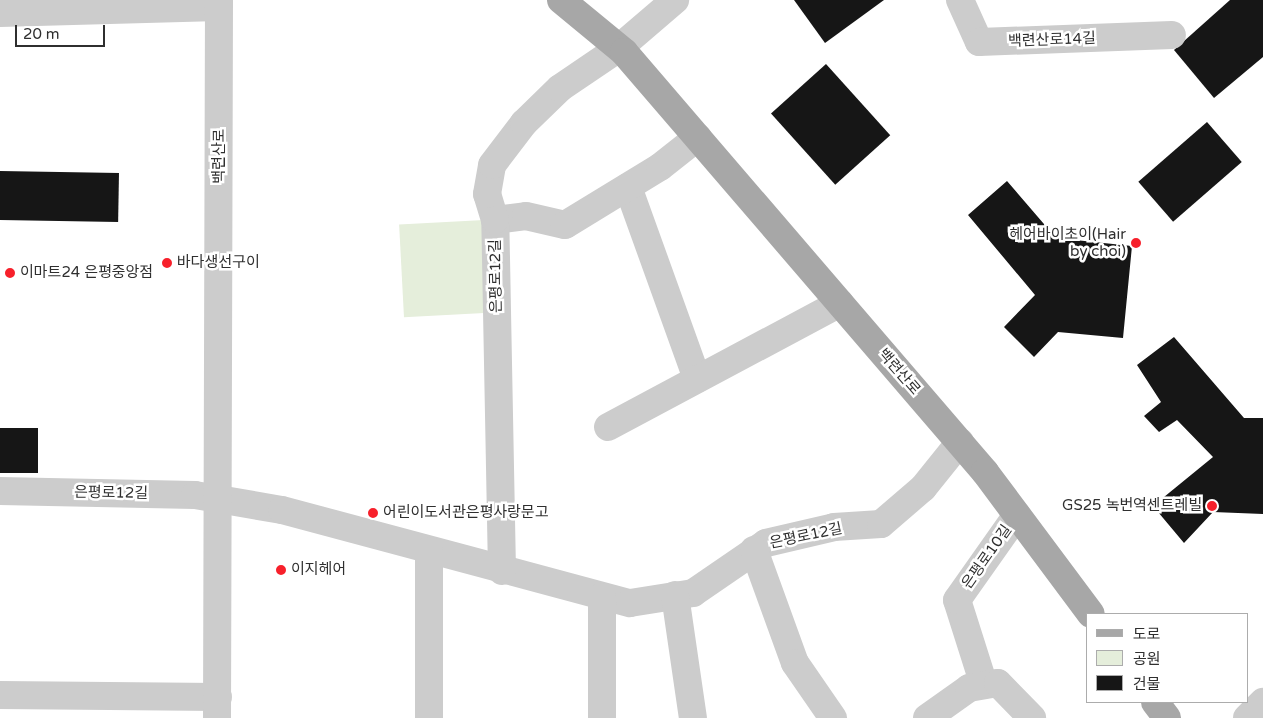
<!DOCTYPE html>
<html>
<head>
<meta charset="utf-8">
<style>
	body { margin:0 }
	#map { position:relative; width:1263px; height:718px; overflow:hidden; background:#fff; font-family:"Varela Round","Noto Sans KR",sans-serif }
	div>[style] { position:absolute }
	.green>* { inset:0; background:#e5eedb; transform-origin:0 0 }
	.building>* { inset:0; background:#161616; transform-origin:0 0 }
	.minor>* { height:28px; margin:-14px; padding:0 14px; transform-origin:14px; border-radius:14px; background:#ccc }
	.major>* { height:28px; margin:-14px; padding:0 14px; transform-origin:14px; border-radius:14px; background:#a7a7a7 }
	.dots>* { width:14px; height:14px; translate:-50% -50%; box-sizing:border-box; border:2px solid #fff; border-radius:50% }
	span { translate:-50% -50%; white-space:nowrap; text-align:center; line-height:1.15; -webkit-text-stroke:5px #fff; paint-order:stroke }
	.street-label { font-size:15px; color:#2f2f2f }
	.poi-label { font-size:15px; color:#2f2f2f }
	.right { translate:-100% -50%; text-align:right }
	.left { translate:0 -50%; text-align:left }
	.legend { position:absolute; left:1086px; top:613px; width:162px; height:90px; box-sizing:border-box; background:#fff; border:1px solid #acacac; margin:0; padding:6px 9px; list-style:none; font-size:15px; color:#2f2f2f }
	.legend li { display:flex; align-items:center; gap:10px; height:25px }
	.legend b { width:25px; border:1px solid #acacac }
	.scale { position:absolute; left:15px; top:25px; width:90px; height:22px; box-sizing:border-box; border:2px solid #2f2f2f; border-top:0; padding-left:6px; font-size:15px; line-height:18px; white-space:nowrap; color:#2f2f2f; -webkit-text-stroke:4px #fff; paint-order:stroke }
</style>
</head>
<body>
<div id="map">
	<div class="green">
		<div style="left:484px;top:220px;width:93px;height:85px;rotate:87deg"></div>
	</div>
	<div class="building">
		<div style="clip-path:polygon(794px 0,884px 0,825px 43px)"></div>
		<div style="clip-path:polygon(1230px 0,1263px 0,1263px 57px,1214px 98px,1174px 50px)"></div>
		<div style="left:826px;top:64px;width:96px;height:74px;rotate:48deg"></div>
		<div style="left:1207px;top:122px;width:53px;height:91px;rotate:49deg"></div>
		<div style="left:0;top:171px;width:119px;height:49px;rotate:1deg"></div>
		<div style="clip-path:polygon(1007px 181px,1056px 238px,1132px 246px,1123px 338px,1058px 332px,1034px 357px,1004px 327px,1035px 295px,968px 215px)"></div>
		<div style="clip-path:polygon(1174px 337px,1244px 418px,1263px 418px,1263px 514px,1213px 512px,1184px 543px,1153px 506px,1213px 457px,1177px 420px,1159px 432px,1144px 416px,1161px 402px,1137px 365px)"></div>
		<div style="left:0;top:428px;width:38px;height:45px"></div>
	</div>
	<div class="minor">
		<div style="left:960px;top:0;width:46px;rotate:65.7deg"></div>
		<div style="left:979px;top:42px;width:193px;rotate:-2.1deg"></div>
		<div style="left:0;top:13px;width:219px;rotate:-1.6deg"></div>
		<div style="left:628px;top:187px;width:204px;rotate:70.2deg"></div>
		<div style="left:495px;top:220px;width:31px;rotate:-7deg"></div>
		<div style="left:526px;top:216px;width:40px;rotate:13deg"></div>
		<div style="left:565px;top:225px;width:111px;rotate:-31.4deg"></div>
		<div style="left:660px;top:167px;width:48px;rotate:-38.3deg"></div>
		<div style="left:608px;top:427px;width:263px;rotate:-28.1deg"></div>
		<div style="left:0;top:491px;width:195px;rotate:1.2deg"></div>
		<div style="left:195px;top:495px;width:88px;rotate:9.8deg"></div>
		<div style="left:282px;top:510px;width:360px;rotate:15deg"></div>
		<div style="left:630px;top:603px;width:64px;rotate:-9deg"></div>
		<div style="left:693px;top:593px;width:88px;rotate:-34.4deg"></div>
		<div style="left:766px;top:543px;width:70px;rotate:-13.2deg"></div>
		<div style="left:834px;top:527px;width:47px;rotate:-3.7deg"></div>
		<div style="left:881px;top:524px;width:55px;rotate:-40.6deg"></div>
		<div style="left:923px;top:488px;width:59px;rotate:-51.2deg"></div>
		<div style="left:754px;top:550px;width:120px;rotate:70.1deg"></div>
		<div style="left:795px;top:663px;width:67px;rotate:55.4deg"></div>
		<div style="left:429px;top:551px;width:167px;rotate:90deg"></div>
		<div style="left:502px;top:571px;width:351px;rotate:-91.1deg"></div>
		<div style="left:495px;top:220px;width:27px;rotate:-107deg"></div>
		<div style="left:487px;top:194px;width:29px;rotate:-80deg"></div>
		<div style="left:492px;top:165px;width:53px;rotate:-52.7deg"></div>
		<div style="left:524px;top:123px;width:50px;rotate:-44.2deg"></div>
		<div style="left:560px;top:88px;width:71px;rotate:-34.1deg"></div>
		<div style="left:619px;top:48px;width:74px;rotate:-40.6deg"></div>
		<div style="left:675px;top:595px;width:124px;rotate:81.7deg"></div>
		<div style="left:602px;top:597px;width:121px;rotate:90deg"></div>
		<div style="left:984px;top:685px;width:89px;rotate:-107.6deg"></div>
		<div style="left:957px;top:600px;width:104px;rotate:-54.8deg"></div>
		<div style="left:0;top:695px;width:218px;rotate:0.5deg"></div>
		<div style="left:217px;top:718px;width:718px;rotate:-89.84deg"></div>
		<div style="left:927px;top:718px;width:52px;rotate:-35.5deg"></div>
		<div style="left:969px;top:688px;width:29px;rotate:-10deg"></div>
		<div style="left:998px;top:683px;width:49px;rotate:45.8deg"></div>
		<div style="left:1247px;top:718px;width:23px;rotate:-45deg"></div>
	</div>
	<div class="major">
		<div style="left:561px;top:0;width:82px;rotate:39.5deg"></div>
		<div style="left:624px;top:52px;width:554px;rotate:49.32deg"></div>
		<div style="left:985px;top:472px;width:177px;rotate:53.3deg"></div>
		<div style="left:1155px;top:702px;width:20px;rotate:53deg"></div>
	</div>
	<div class="dots">
		<div style="left:1136px;top:243px;background:#f7202b"></div>
		<div style="left:167px;top:263px;background:#f7202b"></div>
		<div style="left:10px;top:273px;background:#f7202b"></div>
		<div style="left:1212px;top:506px;background:#f7202b"></div>
		<div style="left:373px;top:513px;background:#f7202b"></div>
		<div style="left:281px;top:570px;background:#f7202b"></div>
	</div>
	<div class="street-label">
		<span style="left:1052px;top:40px;rotate:-2deg">백련산로14길</span>
		<span style="left:220px;top:156px;rotate:-90deg">백련산로</span>
		<span style="left:496px;top:276px;rotate:-91deg">은평로12길</span>
		<span style="left:899px;top:372px;rotate:49deg">백련산로</span>
		<span style="left:111px;top:493px;rotate:1deg">은평로12길</span>
		<span style="left:806px;top:536px;rotate:-12deg">은평로12길</span>
		<span style="left:987px;top:557px;rotate:-55deg">은평로10길</span>
	</div>
	<div class="poi-label">
		<span class="right" style="left:1126px;top:243px">헤어바이초이(Hair<br>by choi)</span>
		<span class="left" style="left:177px;top:263px">바다생선구이</span>
		<span class="left" style="left:20px;top:273px">이마트24 은평중앙점</span>
		<span class="right" style="left:1202px;top:506px">GS25 녹번역센트레빌</span>
		<span class="left" style="left:383px;top:513px">어린이도서관은평사랑문고</span>
		<span class="left" style="left:291px;top:570px">이지헤어</span>
	</div>
	<ul class="legend">
	<li><b style="height:6px;background:#a7a7a7"></b>도로</li>
	<li><b style="height:14px;background:#e5eedb"></b>공원</li>
	<li><b style="height:14px;background:#161616"></b>건물</li>
	</ul>
	<div class="scale">20 m</div>
</div>
</body>
</html>
